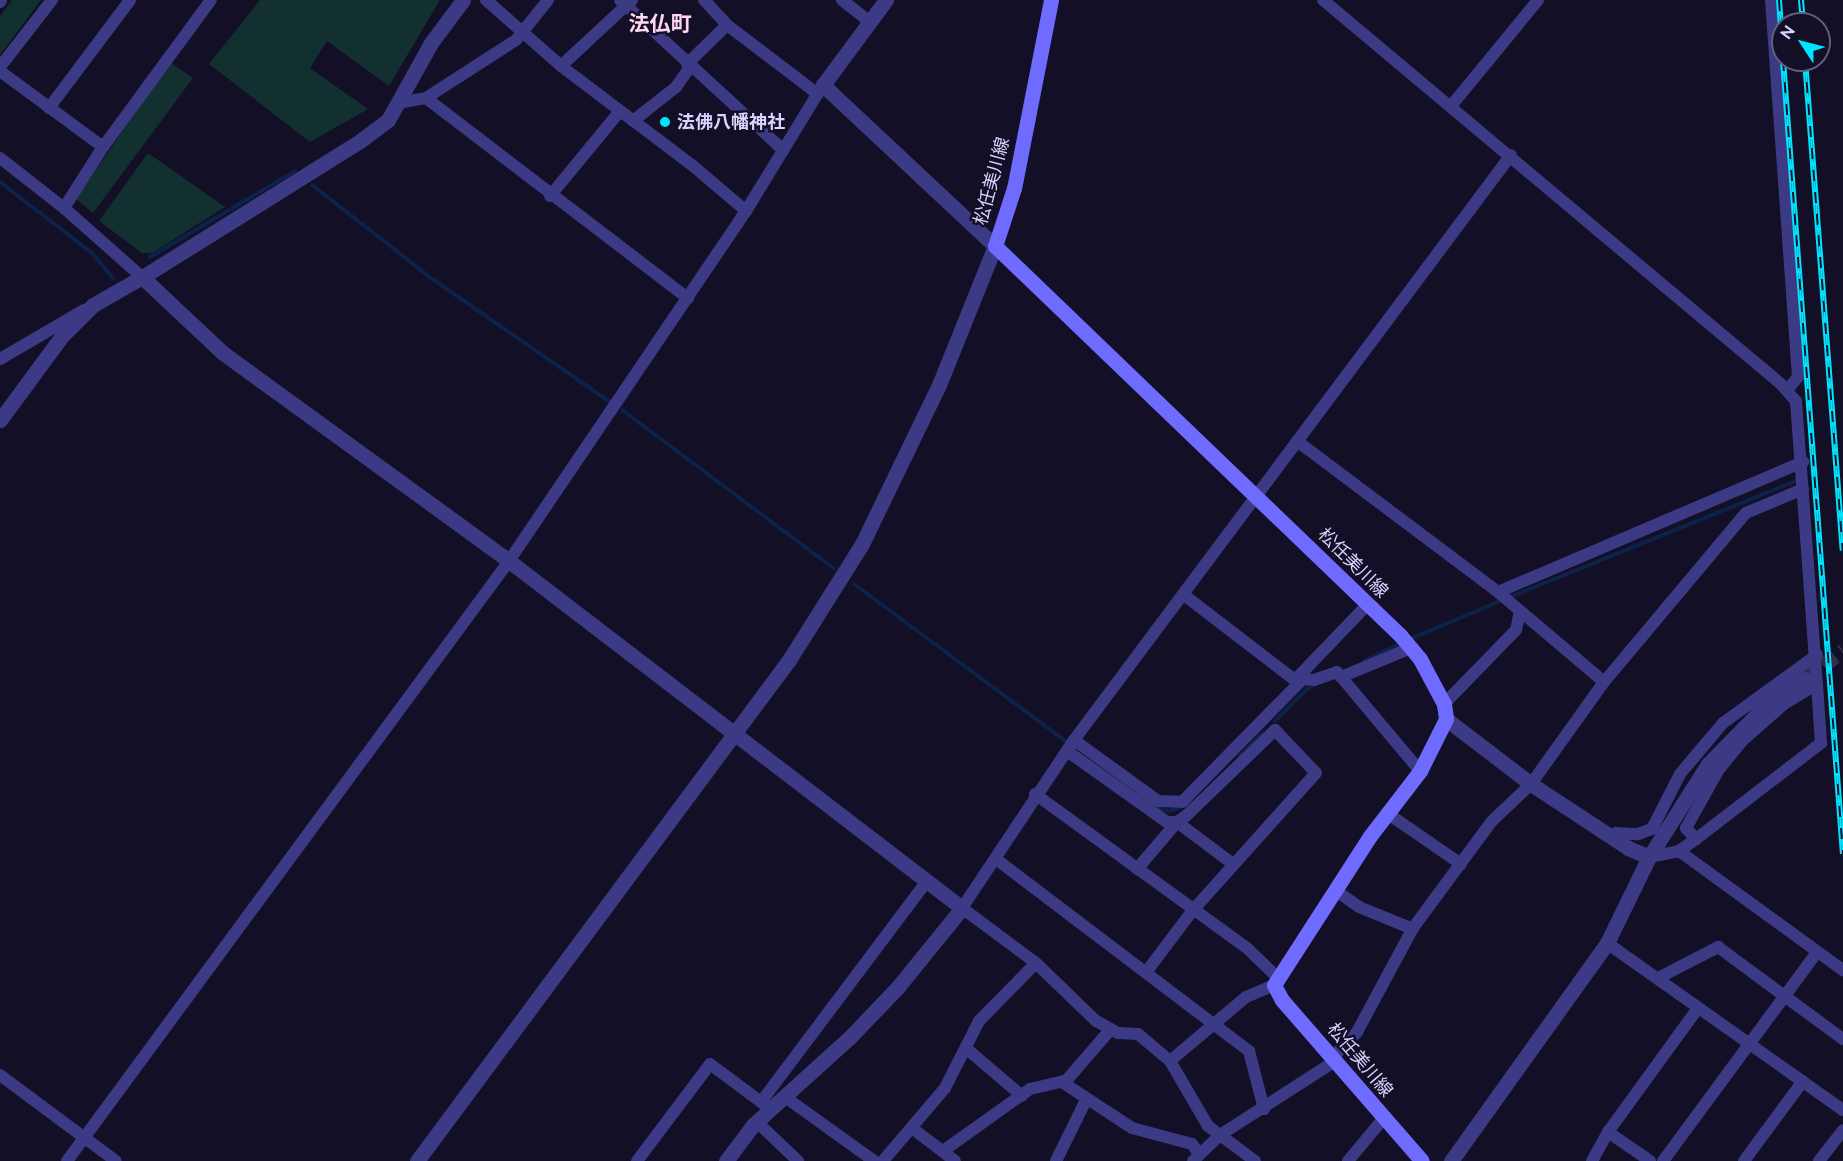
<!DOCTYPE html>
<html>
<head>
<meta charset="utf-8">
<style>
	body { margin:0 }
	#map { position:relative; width:1843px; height:1161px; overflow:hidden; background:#130f26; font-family:Raleway,"Noto Sans JP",sans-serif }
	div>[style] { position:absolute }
	.green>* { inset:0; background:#12302f }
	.stream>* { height:4px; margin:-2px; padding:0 2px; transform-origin:2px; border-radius:2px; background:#0c2248 }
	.tertiary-tunnel>* { height:15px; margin-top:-7.5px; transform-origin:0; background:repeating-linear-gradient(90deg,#312d47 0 15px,transparent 0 23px) }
	.minor>* { height:12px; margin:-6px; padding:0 6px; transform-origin:6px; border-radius:6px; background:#3d3a85 }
	.tertiary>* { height:15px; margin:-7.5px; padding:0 7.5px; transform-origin:7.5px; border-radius:7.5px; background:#3d3a85 }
	.secondary>* { height:15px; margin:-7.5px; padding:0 7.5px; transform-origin:7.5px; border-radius:7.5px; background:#6f6bff }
	.rail>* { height:6px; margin-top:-3px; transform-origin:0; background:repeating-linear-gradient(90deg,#130f26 0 11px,#00e5ff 0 22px); box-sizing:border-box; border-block:2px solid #00e5ff }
	.dots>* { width:16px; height:16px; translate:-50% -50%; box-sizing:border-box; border:3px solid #130f26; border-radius:50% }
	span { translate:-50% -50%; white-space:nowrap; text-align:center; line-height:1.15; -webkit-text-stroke:5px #130f26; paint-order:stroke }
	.poi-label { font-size:18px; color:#d9d4ff; font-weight:700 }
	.left { translate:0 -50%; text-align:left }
	.street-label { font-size:18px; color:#d9d4ff }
	.quarter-label { font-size:21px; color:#ffd6f0; font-weight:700 }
	.north { position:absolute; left:1771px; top:12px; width:60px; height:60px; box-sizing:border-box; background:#130f26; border:2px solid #625e7d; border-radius:50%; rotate:306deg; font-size:16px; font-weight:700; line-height:24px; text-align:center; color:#d9d4ff }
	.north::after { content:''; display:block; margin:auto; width:21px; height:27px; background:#00e5ff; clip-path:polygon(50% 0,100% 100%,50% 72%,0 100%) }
</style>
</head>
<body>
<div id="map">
	<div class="green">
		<div style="clip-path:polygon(12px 0,41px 0,0 55px,0 16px)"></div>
		<div style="clip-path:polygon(260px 0,440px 0,389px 86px,327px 41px,310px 68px,368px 109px,310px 142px,209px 64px)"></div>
		<div style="clip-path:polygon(170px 62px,193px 78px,93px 213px,76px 199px)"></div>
		<div style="clip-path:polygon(148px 153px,225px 207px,152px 253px,142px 253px,99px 221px)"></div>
	</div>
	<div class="stream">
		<div style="left:0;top:182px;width:116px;rotate:37.7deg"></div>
		<div style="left:92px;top:253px;width:33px;rotate:50deg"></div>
		<div style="left:312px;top:185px;width:151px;rotate:38deg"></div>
		<div style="left:431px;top:278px;width:218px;rotate:34.7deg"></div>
		<div style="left:150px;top:257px;width:169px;rotate:-30.7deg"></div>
		<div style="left:622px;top:410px;width:264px;rotate:36.8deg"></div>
		<div style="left:854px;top:584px;width:262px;rotate:36.6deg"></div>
		<div style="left:1510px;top:597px;width:311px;rotate:-22.1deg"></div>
		<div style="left:1410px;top:639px;width:101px;rotate:-22.8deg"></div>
		<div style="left:1364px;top:661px;width:41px;rotate:-25.9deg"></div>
		<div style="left:1275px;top:721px;width:45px;rotate:-45deg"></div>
		<div style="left:1307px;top:689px;width:11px;rotate:-27deg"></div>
		<div style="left:1240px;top:756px;width:32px;rotate:-46deg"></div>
		<div style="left:1156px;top:808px;width:14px;rotate:12deg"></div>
		<div style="left:1170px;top:811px;width:23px;rotate:-20deg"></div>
	</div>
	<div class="tertiary-tunnel">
		<div style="left:1805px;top:679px;width:48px;rotate:-37.3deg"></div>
	</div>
	<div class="minor">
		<div style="left:486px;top:0;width:100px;rotate:41.3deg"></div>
		<div style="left:561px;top:66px;width:164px;rotate:37.1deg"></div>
		<div style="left:692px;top:165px;width:71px;rotate:40.4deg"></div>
		<div style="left:620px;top:0;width:222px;rotate:42.6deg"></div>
		<div style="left:704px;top:0;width:34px;rotate:47deg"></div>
		<div style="left:727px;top:25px;width:114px;rotate:37.2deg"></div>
		<div style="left:842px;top:0;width:36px;rotate:38deg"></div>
		<div style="left:1323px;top:0;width:598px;rotate:39.98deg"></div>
		<div style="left:1781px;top:384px;width:23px;rotate:49deg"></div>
		<div style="left:1796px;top:401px;width:284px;rotate:85.8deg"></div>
		<div style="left:1771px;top:0;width:378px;rotate:85.9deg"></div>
		<div style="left:1798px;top:377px;width:17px;rotate:130deg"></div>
		<div style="left:0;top:2px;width:2px;rotate:-63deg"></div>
		<div style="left:687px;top:64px;width:56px;rotate:-44.3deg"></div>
		<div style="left:561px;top:66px;width:97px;rotate:-42.9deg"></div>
		<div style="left:0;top:67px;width:85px;rotate:-52.2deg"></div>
		<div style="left:0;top:71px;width:128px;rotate:36.4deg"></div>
		<div style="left:426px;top:98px;width:330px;rotate:37.4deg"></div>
		<div style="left:398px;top:103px;width:28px;rotate:-10deg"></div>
		<div style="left:426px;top:98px;width:107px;rotate:-32.8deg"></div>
		<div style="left:516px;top:40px;width:51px;rotate:-51.3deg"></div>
		<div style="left:1451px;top:106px;width:137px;rotate:-50.6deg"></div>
		<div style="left:49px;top:108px;width:135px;rotate:-53.1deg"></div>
		<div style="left:633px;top:121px;width:55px;rotate:-38.3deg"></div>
		<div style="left:676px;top:87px;width:24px;rotate:-55deg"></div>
		<div style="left:0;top:158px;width:81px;rotate:38deg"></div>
		<div style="left:64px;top:208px;width:104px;rotate:41.5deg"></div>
		<div style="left:550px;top:196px;width:110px;rotate:-50.5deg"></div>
		<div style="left:64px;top:208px;width:72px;rotate:-57.4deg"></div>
		<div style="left:103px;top:147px;width:182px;rotate:-53.7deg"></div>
		<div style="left:0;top:359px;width:97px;rotate:-30.3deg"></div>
		<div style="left:1297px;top:441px;width:251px;rotate:36.9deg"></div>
		<div style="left:1498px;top:592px;width:332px;rotate:-23.1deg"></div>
		<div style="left:1498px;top:592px;width:139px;rotate:40.3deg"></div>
		<div style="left:1184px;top:595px;width:136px;rotate:37.5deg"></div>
		<div style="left:1292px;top:678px;width:22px;rotate:5deg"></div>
		<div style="left:1314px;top:680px;width:24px;rotate:-19deg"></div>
		<div style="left:1337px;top:672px;width:129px;rotate:50deg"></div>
		<div style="left:1341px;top:677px;width:76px;rotate:-22.5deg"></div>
		<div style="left:1297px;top:678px;width:101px;rotate:-46.2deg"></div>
		<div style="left:1444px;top:704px;width:103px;rotate:-45.8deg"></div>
		<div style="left:1516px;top:630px;width:19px;rotate:-78deg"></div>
		<div style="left:1074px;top:740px;width:104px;rotate:36deg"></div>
		<div style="left:1158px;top:801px;width:24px;rotate:2deg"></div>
		<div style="left:1182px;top:802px;width:173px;rotate:-45.5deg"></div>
		<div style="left:1067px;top:751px;width:123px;rotate:35.4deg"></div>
		<div style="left:1167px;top:822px;width:10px"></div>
		<div style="left:1177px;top:822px;width:11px;rotate:-34deg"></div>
		<div style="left:1186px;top:816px;width:124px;rotate:-44deg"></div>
		<div style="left:1275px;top:730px;width:59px;rotate:46.4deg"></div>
		<div style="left:1316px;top:773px;width:184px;rotate:131.9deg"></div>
		<div style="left:1193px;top:910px;width:76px;rotate:127deg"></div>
		<div style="left:1035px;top:794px;width:263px;rotate:36deg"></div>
		<div style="left:1248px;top:949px;width:40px;rotate:44deg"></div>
		<div style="left:1387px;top:813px;width:90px;rotate:34.6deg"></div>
		<div style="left:1613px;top:838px;width:6px;rotate:-59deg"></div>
		<div style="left:1616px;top:833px;width:22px;rotate:3deg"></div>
		<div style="left:1638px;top:834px;width:15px;rotate:-20deg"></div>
		<div style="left:1652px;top:829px;width:62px;rotate:-63deg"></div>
		<div style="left:1680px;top:774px;width:67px;rotate:-49.9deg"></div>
		<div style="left:1723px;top:723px;width:116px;rotate:-35.9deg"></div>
		<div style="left:1679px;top:851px;width:203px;rotate:36deg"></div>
		<div style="left:1649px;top:857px;width:31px;rotate:-11deg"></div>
		<div style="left:1679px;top:851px;width:21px;rotate:-35deg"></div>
		<div style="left:1696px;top:839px;width:158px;rotate:-37.5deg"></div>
		<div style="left:1821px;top:743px;width:59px;rotate:-93.9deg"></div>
		<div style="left:1817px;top:684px;width:39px;rotate:149deg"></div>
		<div style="left:1784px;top:704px;width:56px;rotate:138.6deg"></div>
		<div style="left:1742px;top:741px;width:36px;rotate:129deg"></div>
		<div style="left:1719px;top:769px;width:68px;rotate:119.2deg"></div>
		<div style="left:1686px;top:828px;width:15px;rotate:48deg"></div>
		<div style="left:996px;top:859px;width:318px;rotate:37.2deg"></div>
		<div style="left:1249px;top:1051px;width:60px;rotate:75.5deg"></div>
		<div style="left:1137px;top:869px;width:62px;rotate:-49.6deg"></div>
		<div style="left:1177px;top:822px;width:70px;rotate:36.9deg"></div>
		<div style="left:1335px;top:890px;width:29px;rotate:35deg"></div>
		<div style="left:1359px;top:907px;width:58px;rotate:22.2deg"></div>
		<div style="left:1607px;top:943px;width:289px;rotate:35.3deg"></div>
		<div style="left:1658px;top:978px;width:68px;rotate:-27.3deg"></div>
		<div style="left:1718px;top:947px;width:155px;rotate:36.4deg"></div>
		<div style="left:967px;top:1049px;width:72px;rotate:40.5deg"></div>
		<div style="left:1334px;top:1056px;width:33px;rotate:-46deg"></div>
		<div style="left:1357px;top:1032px;width:118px;rotate:-61.7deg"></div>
		<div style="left:1413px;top:928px;width:133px;rotate:-53.6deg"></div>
		<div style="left:1492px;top:821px;width:54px;rotate:-43.5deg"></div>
		<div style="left:1531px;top:784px;width:125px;rotate:-54.4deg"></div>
		<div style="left:1604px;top:682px;width:221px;rotate:-50deg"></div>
		<div style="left:1746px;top:513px;width:62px;rotate:-22.8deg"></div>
		<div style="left:1170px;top:1061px;width:99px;rotate:-40.1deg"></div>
		<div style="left:1246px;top:997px;width:30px;rotate:-23deg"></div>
		<div style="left:0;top:1075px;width:144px;rotate:36.6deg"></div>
		<div style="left:1062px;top:1082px;width:84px;rotate:33.3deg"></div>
		<div style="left:1132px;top:1128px;width:62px;rotate:14.9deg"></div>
		<div style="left:1192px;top:1144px;width:12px;rotate:55deg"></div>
		<div style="left:785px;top:1097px;width:110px;rotate:35.7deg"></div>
		<div style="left:761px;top:1102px;width:275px;rotate:-53.1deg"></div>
		<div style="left:757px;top:1122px;width:57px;rotate:43.6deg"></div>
		<div style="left:912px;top:1128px;width:54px;rotate:37.5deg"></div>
		<div style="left:1608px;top:1132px;width:51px;rotate:34.6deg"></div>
		<div style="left:943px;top:1151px;width:107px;rotate:-35.5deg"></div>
		<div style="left:1030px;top:1089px;width:37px;rotate:-13deg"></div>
		<div style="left:1066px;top:1081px;width:67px;rotate:-49.2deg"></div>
		<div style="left:67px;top:1161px;width:745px;rotate:-53.62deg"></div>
		<div style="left:509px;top:561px;width:423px;rotate:-55.9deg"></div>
		<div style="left:746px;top:211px;width:148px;rotate:-58.6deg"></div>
		<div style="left:637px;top:1161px;width:121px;rotate:-53deg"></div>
		<div style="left:710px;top:1064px;width:69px;rotate:36.7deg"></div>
		<div style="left:883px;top:1161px;width:96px;rotate:-49.7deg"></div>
		<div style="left:945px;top:1088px;width:75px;rotate:-63.1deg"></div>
		<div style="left:979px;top:1021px;width:81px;rotate:-45.5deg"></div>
		<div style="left:1056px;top:1161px;width:68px;rotate:-63.8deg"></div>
		<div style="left:1193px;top:1161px;width:37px;rotate:-44deg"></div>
		<div style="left:1220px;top:1135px;width:139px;rotate:-32.7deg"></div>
		<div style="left:1255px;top:1161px;width:59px;rotate:-143.3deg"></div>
		<div style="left:1208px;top:1126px;width:75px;rotate:-120.3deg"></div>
		<div style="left:1170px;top:1061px;width:42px;rotate:-139.8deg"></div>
		<div style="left:1138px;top:1034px;width:20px;rotate:-177deg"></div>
		<div style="left:1118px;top:1033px;width:25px;rotate:-151deg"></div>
		<div style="left:1096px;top:1021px;width:83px;rotate:-136deg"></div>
		<div style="left:1036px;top:963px;width:92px;rotate:-143.4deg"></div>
		<div style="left:962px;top:908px;width:202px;rotate:-56.3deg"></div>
		<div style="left:1074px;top:740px;width:730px;rotate:-53.24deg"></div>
		<div style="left:1348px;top:1161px;width:55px;rotate:-50.2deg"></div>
		<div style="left:1592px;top:1161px;width:33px;rotate:-61deg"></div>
		<div style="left:1608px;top:1132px;width:153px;rotate:-54deg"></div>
		<div style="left:1663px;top:1161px;width:260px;rotate:-53.6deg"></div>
		<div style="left:1744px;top:1161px;width:99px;rotate:-53.6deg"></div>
		<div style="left:1819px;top:1161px;width:39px;rotate:-52deg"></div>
	</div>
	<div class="tertiary">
		<div style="left:463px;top:0;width:54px;rotate:126.7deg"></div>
		<div style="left:431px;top:43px;width:88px;rotate:119.2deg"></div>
		<div style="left:388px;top:120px;width:35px;rotate:143deg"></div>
		<div style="left:360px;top:141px;width:257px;rotate:148deg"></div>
		<div style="left:142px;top:277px;width:111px;rotate:43.2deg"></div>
		<div style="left:223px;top:353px;width:354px;rotate:36deg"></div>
		<div style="left:509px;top:561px;width:571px;rotate:37.45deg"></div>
		<div style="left:962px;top:908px;width:103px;rotate:129.1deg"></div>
		<div style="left:897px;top:988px;width:68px;rotate:133.8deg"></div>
		<div style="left:850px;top:1037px;width:131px;rotate:137.8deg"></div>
		<div style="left:753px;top:1125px;width:45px;rotate:126.9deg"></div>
		<div style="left:0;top:420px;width:104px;rotate:-53.6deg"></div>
		<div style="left:62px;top:336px;width:44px;rotate:-45deg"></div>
		<div style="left:93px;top:305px;width:56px;rotate:-29.7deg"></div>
		<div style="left:1446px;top:719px;width:107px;rotate:37.4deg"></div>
		<div style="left:1531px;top:784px;width:116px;rotate:33.4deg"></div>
		<div style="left:1628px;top:848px;width:23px;rotate:23deg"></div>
		<div style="left:417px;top:1161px;width:624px;rotate:-53.41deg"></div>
		<div style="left:789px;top:660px;width:137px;rotate:-57.8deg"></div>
		<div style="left:862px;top:544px;width:177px;rotate:-64.2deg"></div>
		<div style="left:939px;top:385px;width:150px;rotate:-68.1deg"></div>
		<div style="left:995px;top:246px;width:236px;rotate:-136.9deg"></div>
		<div style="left:823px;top:85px;width:106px;rotate:-53.5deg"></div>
		<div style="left:1451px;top:1161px;width:268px;rotate:-54.4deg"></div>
		<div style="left:1607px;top:943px;width:96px;rotate:-64deg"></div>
		<div style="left:1649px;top:857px;width:110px;rotate:-57.6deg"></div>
		<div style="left:1708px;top:764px;width:81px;rotate:-45.5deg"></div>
		<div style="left:1765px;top:706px;width:48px;rotate:-34deg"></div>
	</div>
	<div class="secondary">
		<div style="left:1051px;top:0;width:192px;rotate:101.1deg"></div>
		<div style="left:1014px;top:188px;width:61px;rotate:108.1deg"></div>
		<div style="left:995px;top:246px;width:562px;rotate:43.85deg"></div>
		<div style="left:1400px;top:635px;width:31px;rotate:50deg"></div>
		<div style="left:1420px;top:659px;width:51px;rotate:61.9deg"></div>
		<div style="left:1444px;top:704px;width:15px;rotate:82deg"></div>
		<div style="left:1446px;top:719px;width:58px;rotate:116.6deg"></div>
		<div style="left:1420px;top:771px;width:82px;rotate:127.6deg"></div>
		<div style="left:1370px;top:836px;width:177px;rotate:122.8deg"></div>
		<div style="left:1274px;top:985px;width:17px;rotate:62deg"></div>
		<div style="left:1282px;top:1000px;width:213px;rotate:49deg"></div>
	</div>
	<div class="rail">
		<div style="left:1779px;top:0;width:54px;rotate:85.8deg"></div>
		<div style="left:1801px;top:0;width:24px;rotate:85deg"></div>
		<div style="left:1783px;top:60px;width:796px;rotate:85.68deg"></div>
		<div style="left:1805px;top:60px;width:492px;rotate:85.6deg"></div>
	</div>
	<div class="dots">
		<div style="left:665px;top:122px;background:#00e5ff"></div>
	</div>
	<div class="poi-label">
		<span class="left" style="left:677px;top:122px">法佛八幡神社</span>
	</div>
	<div class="street-label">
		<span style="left:992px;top:181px;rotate:-75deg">松任美川線</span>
		<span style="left:1353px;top:563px;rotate:45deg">松任美川線</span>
		<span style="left:1360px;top:1060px;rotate:50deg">松任美川線</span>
	</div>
	<div class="quarter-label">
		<span style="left:660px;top:24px">法仏町</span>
	</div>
	<div class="north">N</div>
</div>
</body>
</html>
